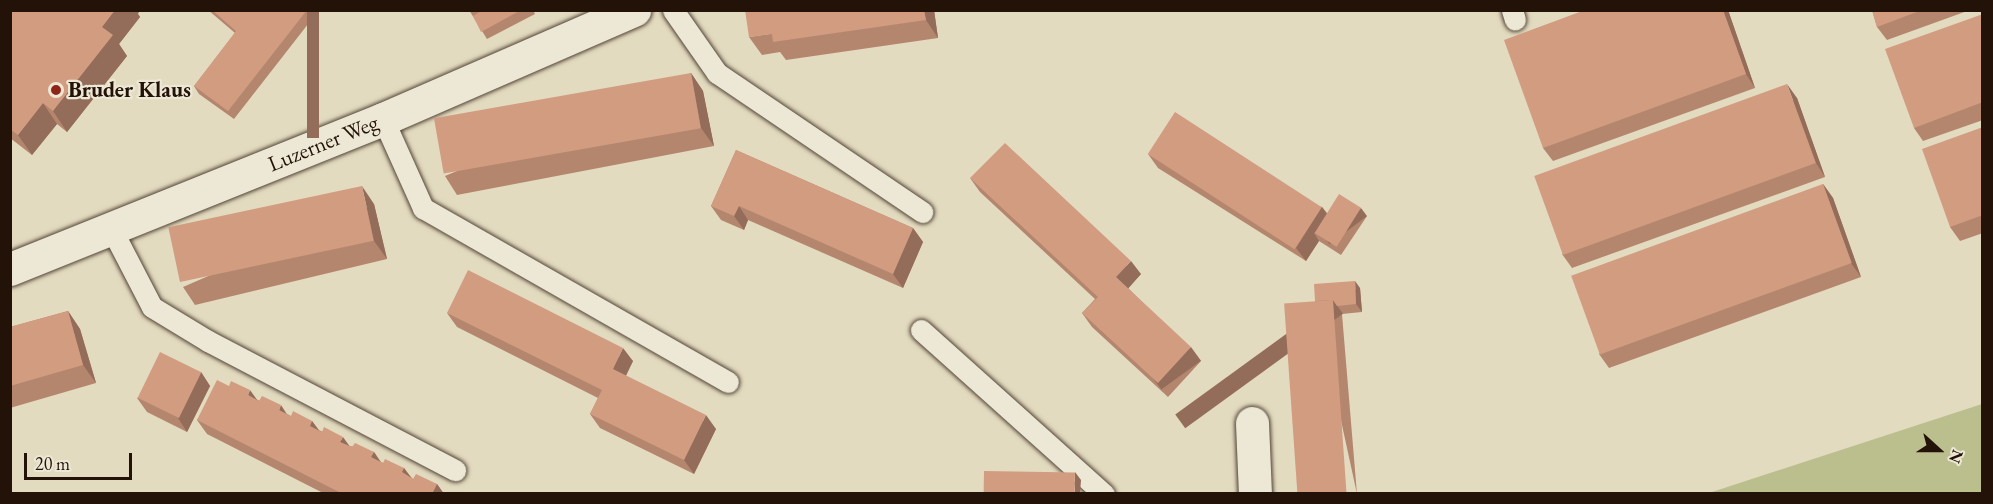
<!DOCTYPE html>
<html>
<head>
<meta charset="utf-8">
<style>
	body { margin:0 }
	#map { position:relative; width:1993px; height:504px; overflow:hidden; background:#e3dbc0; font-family:"EB Garamond",serif }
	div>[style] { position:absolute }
	.green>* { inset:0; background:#bbbe8d }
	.roads { filter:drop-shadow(0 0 2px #534435) drop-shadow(0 0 2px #534435) }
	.service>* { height:21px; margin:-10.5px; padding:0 10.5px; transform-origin:10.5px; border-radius:10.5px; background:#ede8d6 }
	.minor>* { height:33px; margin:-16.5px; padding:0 16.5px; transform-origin:16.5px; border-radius:16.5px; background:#ede8d6 }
	.wall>* { inset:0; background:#b5866e }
	.shaded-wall>* { inset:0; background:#936d5a; transform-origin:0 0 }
	.building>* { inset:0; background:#d29c80; transform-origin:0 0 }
	.dots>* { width:16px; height:16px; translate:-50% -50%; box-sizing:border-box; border:3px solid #ede8d6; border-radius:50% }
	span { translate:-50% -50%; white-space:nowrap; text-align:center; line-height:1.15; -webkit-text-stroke:4.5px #ede8d6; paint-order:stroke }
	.poi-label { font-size:22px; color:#231207; font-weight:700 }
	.left { translate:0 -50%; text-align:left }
	.street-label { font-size:22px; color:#231207 }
	.frame { position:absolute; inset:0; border:12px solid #231207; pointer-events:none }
	.north { position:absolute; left:1909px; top:420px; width:60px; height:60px; -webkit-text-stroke:4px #ede8d6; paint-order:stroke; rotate:111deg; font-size:16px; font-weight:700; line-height:24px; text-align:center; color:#231207 }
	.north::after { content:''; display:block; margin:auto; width:21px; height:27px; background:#231207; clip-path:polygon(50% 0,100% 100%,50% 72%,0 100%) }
	.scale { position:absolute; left:24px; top:453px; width:108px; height:27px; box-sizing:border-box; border:3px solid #231207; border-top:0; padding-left:8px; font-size:18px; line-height:21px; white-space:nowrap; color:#231207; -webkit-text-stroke:4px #ede8d6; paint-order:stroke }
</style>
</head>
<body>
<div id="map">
	<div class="green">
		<div style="clip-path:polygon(1982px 404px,1982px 493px,1709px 493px)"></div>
	</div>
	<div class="roads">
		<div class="service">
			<div style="left:673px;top:10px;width:77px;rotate:55.1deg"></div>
			<div style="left:717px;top:73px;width:248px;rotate:34.1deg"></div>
			<div style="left:1512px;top:10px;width:10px;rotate:73deg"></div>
			<div style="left:383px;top:119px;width:98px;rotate:65.8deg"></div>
			<div style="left:423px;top:208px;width:351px;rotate:29.7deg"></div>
			<div style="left:111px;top:228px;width:89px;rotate:62.6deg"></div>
			<div style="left:152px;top:307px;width:66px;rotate:31.3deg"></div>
			<div style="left:208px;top:341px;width:279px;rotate:27.6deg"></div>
			<div style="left:921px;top:330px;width:246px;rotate:41.9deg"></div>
		</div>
		<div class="minor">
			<div style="left:10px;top:269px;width:402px;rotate:-21.9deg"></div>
			<div style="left:383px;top:119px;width:274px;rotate:-23.5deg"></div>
			<div style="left:1252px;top:423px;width:71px;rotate:87.6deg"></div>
		</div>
	</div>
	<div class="wall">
		<div style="clip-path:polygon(10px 10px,138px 14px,140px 17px,119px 44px,127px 56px,67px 132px,57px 124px,32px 155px,10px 138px)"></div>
		<div style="clip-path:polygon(208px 10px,319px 10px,234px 119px,199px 94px,194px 86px,235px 33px)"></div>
		<div style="clip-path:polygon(469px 10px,533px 10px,535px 14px,487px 39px)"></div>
		<div style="clip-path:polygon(934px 10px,938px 38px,786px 60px,780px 52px,762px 55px,749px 37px)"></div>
		<div style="clip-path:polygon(1585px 10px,1728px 10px,1755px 88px,1553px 161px,1543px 148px)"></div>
		<div style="clip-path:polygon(1872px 10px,1970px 10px,1887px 40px,1877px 27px)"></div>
		<div style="clip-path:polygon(1983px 14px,1983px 120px,1923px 141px,1914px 128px)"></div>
		<div style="clip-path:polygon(691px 73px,703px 91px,714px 146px,457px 195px,445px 176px)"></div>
		<div style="clip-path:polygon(1797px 98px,1825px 177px,1572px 268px,1562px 254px)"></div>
		<div style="clip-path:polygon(1983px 127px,1983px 233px,1960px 241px,1950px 227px)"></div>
		<div style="clip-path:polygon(736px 150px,913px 228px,923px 242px,903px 288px,748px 220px,744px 230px,721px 220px,711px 206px)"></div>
		<div style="clip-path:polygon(1148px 154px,1322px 207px,1327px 213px,1367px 216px,1341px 255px,1319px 241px,1306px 261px,1158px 168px)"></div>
		<div style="clip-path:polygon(970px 178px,1141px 274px,1128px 288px,1201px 361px,1168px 397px,1092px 327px,1082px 313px,1095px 299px,980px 192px)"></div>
		<div style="clip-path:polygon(1823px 184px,1833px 198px,1861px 277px,1609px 368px,1599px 354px)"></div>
		<div style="clip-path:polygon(374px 204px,387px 259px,195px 305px,183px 287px)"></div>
		<div style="clip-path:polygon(1360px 288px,1362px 312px,1342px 314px,1357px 494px,1315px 301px)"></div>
		<div style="clip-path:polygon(68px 311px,80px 329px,96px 383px,10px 408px,10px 327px)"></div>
		<div style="clip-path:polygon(447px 313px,633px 361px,626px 376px,716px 429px,694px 474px,600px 428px,590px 414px,598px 398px,457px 327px)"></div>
		<div style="clip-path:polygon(201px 372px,210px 386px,187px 432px,147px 412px,137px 398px)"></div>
		<div style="clip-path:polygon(229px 386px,291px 416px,312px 421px,319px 430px,350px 446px,374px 452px,381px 462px,383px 463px,404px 468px,411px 477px,413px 479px,437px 484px,444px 494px,325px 494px,207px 434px,197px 420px)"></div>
	</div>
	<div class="shaded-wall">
		<div style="clip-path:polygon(115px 10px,140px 10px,138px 14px,140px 17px,119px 44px,127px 56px,67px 132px,53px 111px,102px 27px)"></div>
		<div style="left:307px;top:10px;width:12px;height:128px"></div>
		<div style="clip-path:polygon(924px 10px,934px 10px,938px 38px,926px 20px)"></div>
		<div style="clip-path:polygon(1723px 10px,1728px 10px,1755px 88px,1746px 74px)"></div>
		<div style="clip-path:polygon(691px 73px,703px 91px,714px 146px,701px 128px)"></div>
		<div style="clip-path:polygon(1787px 84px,1797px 98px,1825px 177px,1816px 163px)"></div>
		<div style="clip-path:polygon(43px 103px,57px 124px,32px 155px,18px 135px)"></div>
		<div style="clip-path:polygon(1823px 184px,1833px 198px,1861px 277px,1851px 263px)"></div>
		<div style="clip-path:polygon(362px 186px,374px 204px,387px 259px,374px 241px)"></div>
		<div style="clip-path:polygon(739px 206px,748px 220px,744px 230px,734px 216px)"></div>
		<div style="clip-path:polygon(1322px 207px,1332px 221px,1314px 233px,1319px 241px,1306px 261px,1296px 248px)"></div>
		<div style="left:1361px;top:208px;width:10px;height:47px;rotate:53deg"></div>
		<div style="clip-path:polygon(913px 228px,923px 242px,903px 288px,893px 274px)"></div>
		<div style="clip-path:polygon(1131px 261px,1141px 274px,1126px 291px,1116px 277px)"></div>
		<div style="clip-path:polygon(1355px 281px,1360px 288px,1362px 312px,1356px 304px)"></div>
		<div style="left:1333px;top:300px;width:17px;height:195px;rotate:54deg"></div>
		<div style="clip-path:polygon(68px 311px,80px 329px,96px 383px,83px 365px)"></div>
		<div style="left:1191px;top:347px;width:17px;height:49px;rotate:54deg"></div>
		<div style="clip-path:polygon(623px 348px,633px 361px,622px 383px,613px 369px)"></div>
		<div style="clip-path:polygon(201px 372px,210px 386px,187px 432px,178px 418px)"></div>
		<div style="clip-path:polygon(250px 390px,260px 404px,248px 395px)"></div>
		<div style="clip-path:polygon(281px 405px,290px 419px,279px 410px)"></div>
		<div style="clip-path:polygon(706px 415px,716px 429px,694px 474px,684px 460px)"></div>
		<div style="clip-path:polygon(312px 421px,322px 435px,310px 426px)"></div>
		<div style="clip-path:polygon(343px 437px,353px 451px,340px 442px)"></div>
		<div style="clip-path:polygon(374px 452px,383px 466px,371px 457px)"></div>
		<div style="clip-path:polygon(404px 468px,414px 482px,402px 472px)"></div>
		<div style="clip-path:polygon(1075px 472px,1081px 480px,1080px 494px,1075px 494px)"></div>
		<div style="clip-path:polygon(437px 484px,444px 494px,432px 494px)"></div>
	</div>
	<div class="building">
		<div style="clip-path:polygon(10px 10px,115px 10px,102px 27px,113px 35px,53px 111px,43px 103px,18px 135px,10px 129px)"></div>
		<div style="clip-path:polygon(212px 10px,307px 10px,228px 111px,194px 86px,236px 31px)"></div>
		<div style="clip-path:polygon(483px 10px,521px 10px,481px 32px,473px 16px)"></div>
		<div style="clip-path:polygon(745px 10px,924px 10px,926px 20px,773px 42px,772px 34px,749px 37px)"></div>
		<div style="clip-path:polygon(1585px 10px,1723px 10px,1746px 74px,1543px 148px,1504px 40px)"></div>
		<div style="clip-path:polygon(1872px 10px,1922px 10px,1877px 27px)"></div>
		<div style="clip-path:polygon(1983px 14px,1983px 102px,1914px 128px,1885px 49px)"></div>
		<div style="left:691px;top:73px;width:56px;height:261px;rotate:80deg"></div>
		<div style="left:1787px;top:84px;width:84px;height:269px;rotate:70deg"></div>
		<div style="left:1175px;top:112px;width:175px;height:50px;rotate:33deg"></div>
		<div style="clip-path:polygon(1983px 127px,1983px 215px,1950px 227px,1922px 149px)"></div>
		<div style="clip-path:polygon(1005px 143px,1131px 261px,1116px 277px,1191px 347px,1158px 383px,1082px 313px,1098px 297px,970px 178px)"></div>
		<div style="clip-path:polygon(736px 150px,913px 228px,893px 274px,739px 206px,734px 216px,711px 206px)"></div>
		<div style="left:1823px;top:184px;width:84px;height:268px;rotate:70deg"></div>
		<div style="left:362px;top:186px;width:56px;height:198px;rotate:78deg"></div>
		<div style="left:1339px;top:194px;width:26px;height:46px;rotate:32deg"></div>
		<div style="clip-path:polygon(468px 270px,623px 348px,613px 369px,706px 415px,684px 460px,590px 414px,602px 390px,447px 313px)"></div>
		<div style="clip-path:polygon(1355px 281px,1356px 304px,1337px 306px,1333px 300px,1315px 301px,1314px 284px)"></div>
		<div style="left:1333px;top:300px;width:195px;height:49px;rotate:86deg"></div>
		<div style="clip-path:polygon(68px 311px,83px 365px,10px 386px,10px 327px)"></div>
		<div style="left:160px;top:352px;width:46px;height:51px;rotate:26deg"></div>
		<div style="clip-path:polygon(217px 380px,229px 386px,231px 381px,250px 390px,248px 395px,259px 401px,262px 396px,281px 405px,279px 410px,291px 416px,293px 411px,312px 421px,310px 426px,322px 432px,324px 427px,343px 437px,340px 442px,352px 447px,355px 443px,374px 452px,371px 457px,383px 463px,385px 459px,404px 468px,402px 472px,413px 479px,416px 474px,437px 484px,432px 494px,343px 494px,197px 420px)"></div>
		<div style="left:984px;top:471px;width:91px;height:23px;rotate:1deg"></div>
	</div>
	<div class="dots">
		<div style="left:56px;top:90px;background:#8f2418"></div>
	</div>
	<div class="poi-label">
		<span class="left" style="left:68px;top:90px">Bruder Klaus</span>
	</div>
	<div class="street-label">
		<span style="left:323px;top:143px;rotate:-22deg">Luzerner Weg</span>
	</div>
	<div class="frame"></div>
	<div class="north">N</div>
	<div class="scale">20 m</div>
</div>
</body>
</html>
